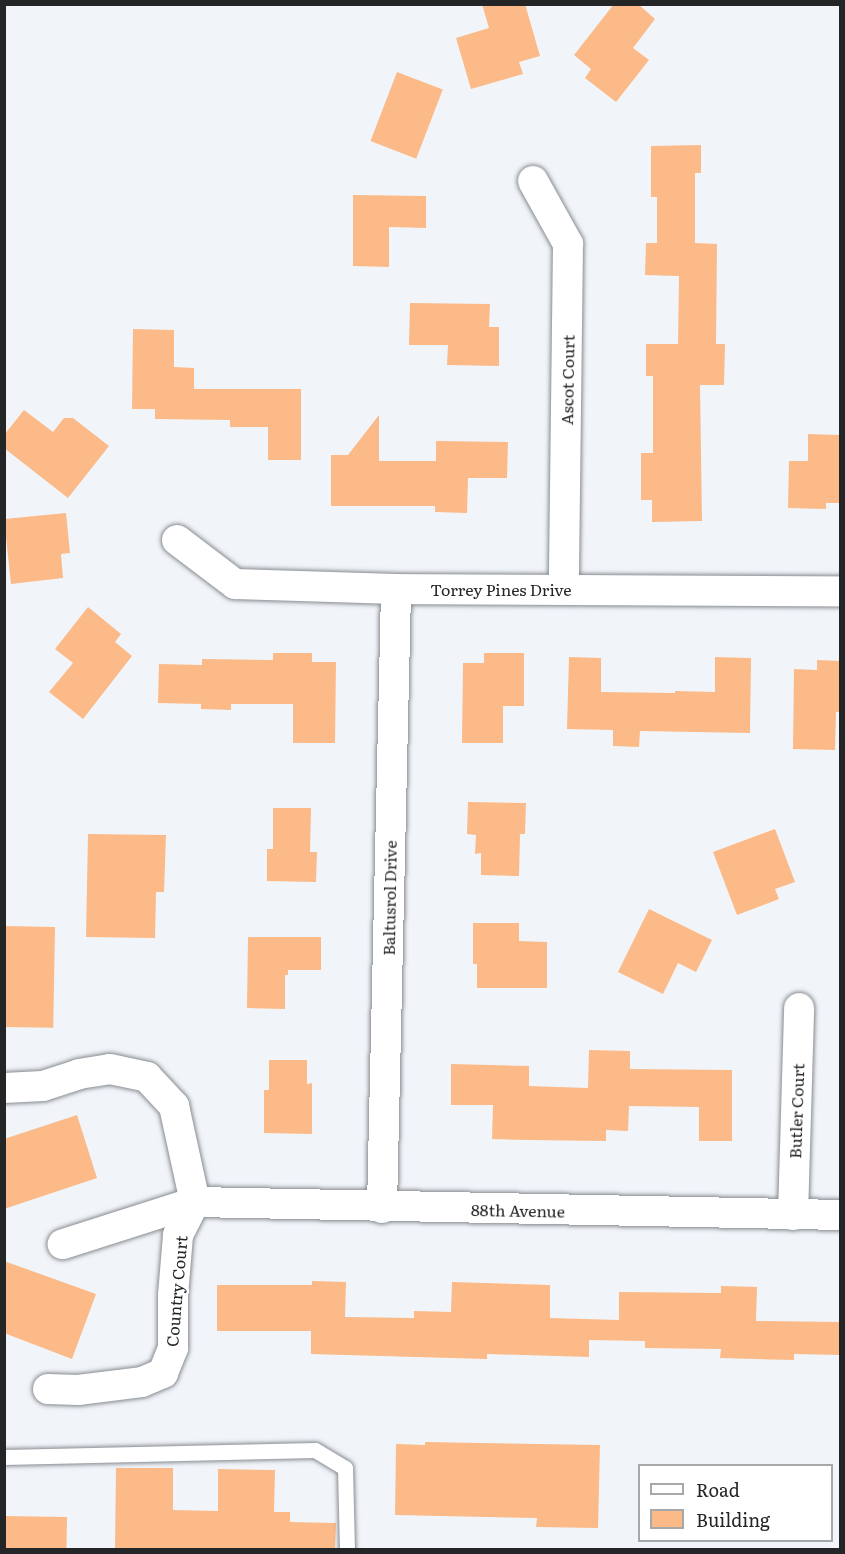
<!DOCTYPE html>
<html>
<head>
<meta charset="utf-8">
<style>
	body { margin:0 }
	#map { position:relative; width:845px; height:1554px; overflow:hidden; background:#f1f5fa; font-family:Literata,serif }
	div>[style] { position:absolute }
	.building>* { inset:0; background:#fbba87; transform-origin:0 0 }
	.roads { filter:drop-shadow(0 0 2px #888c90) drop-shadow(0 0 2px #888c90) }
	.lane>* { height:15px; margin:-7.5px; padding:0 7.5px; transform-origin:7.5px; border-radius:7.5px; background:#fff }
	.street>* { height:30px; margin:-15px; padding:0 15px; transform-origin:15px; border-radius:15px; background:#fff }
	span { translate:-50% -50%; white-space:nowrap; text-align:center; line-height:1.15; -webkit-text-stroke:5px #fff; paint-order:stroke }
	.street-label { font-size:16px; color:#242527 }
	.frame { position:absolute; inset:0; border:6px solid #242527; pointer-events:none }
	.legend { position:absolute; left:638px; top:1464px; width:195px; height:78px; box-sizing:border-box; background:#fff; border:2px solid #a7a8a9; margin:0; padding:8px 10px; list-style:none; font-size:18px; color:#242527 }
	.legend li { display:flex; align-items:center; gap:12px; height:30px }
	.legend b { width:30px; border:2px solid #a7a8a9 }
</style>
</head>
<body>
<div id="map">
	<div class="building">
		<div style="clip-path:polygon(482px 4px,525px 4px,540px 56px,519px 62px,523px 74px,471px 89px,456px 38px,489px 28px)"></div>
		<div style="clip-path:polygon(614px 4px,638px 4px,655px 19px,633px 48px,649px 60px,616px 102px,585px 78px,591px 69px,574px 55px)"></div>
		<div style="left:397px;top:72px;width:49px;height:74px;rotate:21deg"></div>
		<div style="clip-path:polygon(701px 145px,701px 173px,695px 173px,695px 243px,717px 244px,716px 344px,725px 344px,724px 385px,700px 385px,702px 521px,652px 522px,652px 500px,641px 500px,641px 453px,653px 453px,653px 376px,646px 376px,646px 344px,678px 344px,679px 276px,645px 275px,646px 243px,657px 243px,657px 197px,651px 197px,651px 146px)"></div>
		<div style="clip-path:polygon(353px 195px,426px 196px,426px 228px,389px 227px,389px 267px,353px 266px)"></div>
		<div style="clip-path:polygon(410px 303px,490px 304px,489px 327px,499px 327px,499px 366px,447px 365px,448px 345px,409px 345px)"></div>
		<div style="clip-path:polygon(133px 329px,174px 330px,174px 367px,194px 368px,194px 389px,301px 389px,301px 460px,268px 460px,268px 427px,230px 427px,230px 420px,155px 419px,155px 409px,132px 409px)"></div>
		<div style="clip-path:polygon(24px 410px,53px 432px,64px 418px,73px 418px,109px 446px,68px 498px,4px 448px,4px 435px)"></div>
		<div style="clip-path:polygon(379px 415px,379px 461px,436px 461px,436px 441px,508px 442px,507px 478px,468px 478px,467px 513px,435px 512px,435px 506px,331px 506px,331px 455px,348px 455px)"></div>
		<div style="clip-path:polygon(808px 434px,840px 435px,840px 503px,826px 503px,826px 509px,788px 508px,789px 461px,808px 461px)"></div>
		<div style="clip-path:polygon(66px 513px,70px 553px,61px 554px,63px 578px,11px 584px,4px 519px)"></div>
		<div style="clip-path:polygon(88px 607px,121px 634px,115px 642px,132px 656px,83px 719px,49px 692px,73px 663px,55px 649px)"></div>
		<div style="clip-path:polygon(273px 653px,312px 653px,312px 662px,336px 662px,335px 743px,293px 743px,293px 704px,231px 704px,231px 710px,201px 709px,201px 704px,158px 703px,159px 664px,202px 665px,202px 659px,273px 660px)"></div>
		<div style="clip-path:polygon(484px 653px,524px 653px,524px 706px,503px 706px,503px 743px,462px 743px,463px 663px,484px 663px)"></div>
		<div style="clip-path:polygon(569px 657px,601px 658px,601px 692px,675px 693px,675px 691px,715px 692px,715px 657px,751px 658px,750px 733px,640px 731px,639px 747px,613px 746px,613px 730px,567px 729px)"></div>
		<div style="clip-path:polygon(817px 660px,840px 661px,840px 712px,836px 712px,835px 750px,793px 749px,794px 669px,817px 670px)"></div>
		<div style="clip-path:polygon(468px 802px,526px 803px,525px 834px,520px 834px,519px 876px,481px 875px,481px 853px,475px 854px,476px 835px,467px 834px)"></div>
		<div style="clip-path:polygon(273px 808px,311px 808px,310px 852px,317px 852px,316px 882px,267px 881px,267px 849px,273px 849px)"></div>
		<div style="clip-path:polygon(775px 829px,795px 882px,775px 889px,779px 899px,737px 915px,713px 852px)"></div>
		<div style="clip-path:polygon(88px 834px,166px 835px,164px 892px,156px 892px,155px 938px,86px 937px)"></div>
		<div style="clip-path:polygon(649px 909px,712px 940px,696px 972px,678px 963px,663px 994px,618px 972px)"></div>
		<div style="clip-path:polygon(473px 923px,519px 923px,519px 941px,547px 942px,547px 988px,477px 988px,477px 964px,473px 964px)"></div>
		<div style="left:4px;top:926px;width:51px;height:101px;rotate:1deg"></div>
		<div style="clip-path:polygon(248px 937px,321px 937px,321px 970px,288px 970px,288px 975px,285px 975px,285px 1009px,247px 1008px)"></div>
		<div style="clip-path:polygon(589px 1050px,630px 1051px,630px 1069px,732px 1070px,732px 1141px,699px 1141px,699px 1107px,629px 1106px,628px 1131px,606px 1130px,606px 1141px,527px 1140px,492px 1139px,493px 1105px,451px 1105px,451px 1064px,529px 1066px,529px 1086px,588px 1088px)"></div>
		<div style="clip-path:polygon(269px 1060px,307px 1060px,307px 1084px,312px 1083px,312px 1134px,264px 1133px,264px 1090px,269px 1090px)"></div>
		<div style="clip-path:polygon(77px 1115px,97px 1178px,4px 1209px,4px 1139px)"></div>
		<div style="clip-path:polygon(4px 1261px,96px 1294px,72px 1359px,4px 1333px)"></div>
		<div style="clip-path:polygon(312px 1281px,346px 1282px,345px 1317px,414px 1318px,414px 1311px,451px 1312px,452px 1282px,550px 1285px,550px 1318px,619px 1320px,619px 1292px,721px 1293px,721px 1286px,757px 1287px,756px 1321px,840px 1322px,840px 1355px,794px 1354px,794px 1360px,720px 1358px,721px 1349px,645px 1348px,645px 1341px,589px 1340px,589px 1357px,487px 1354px,487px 1359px,311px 1354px,311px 1331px,217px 1331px,217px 1285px,312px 1285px)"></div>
		<div style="clip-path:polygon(425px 1442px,600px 1445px,598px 1528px,536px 1527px,537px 1518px,395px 1515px,396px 1444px,425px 1445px)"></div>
		<div style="clip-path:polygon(116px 1468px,173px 1468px,173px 1510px,218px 1511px,218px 1469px,275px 1470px,274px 1512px,290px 1512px,290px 1522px,336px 1523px,335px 1550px,115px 1550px)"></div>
		<div style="left:4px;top:1516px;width:63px;height:34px;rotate:1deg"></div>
	</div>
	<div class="roads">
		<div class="lane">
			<div style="left:4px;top:1457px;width:311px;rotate:-1.3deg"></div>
			<div style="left:315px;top:1450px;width:35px;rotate:31deg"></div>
			<div style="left:345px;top:1468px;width:82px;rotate:88.6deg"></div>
		</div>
		<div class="street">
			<div style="left:533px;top:181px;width:72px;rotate:60.9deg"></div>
			<div style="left:568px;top:244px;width:345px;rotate:90.7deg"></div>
			<div style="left:177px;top:540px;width:73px;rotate:37.2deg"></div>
			<div style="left:235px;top:584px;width:161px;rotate:1.8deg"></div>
			<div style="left:396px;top:589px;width:444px;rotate:0.3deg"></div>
			<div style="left:4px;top:1088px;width:39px;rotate:-3deg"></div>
			<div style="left:43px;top:1086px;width:38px;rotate:-18deg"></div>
			<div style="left:79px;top:1074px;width:31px;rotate:-9deg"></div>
			<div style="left:110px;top:1069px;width:38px;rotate:12deg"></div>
			<div style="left:147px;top:1077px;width:40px;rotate:47deg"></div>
			<div style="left:174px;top:1106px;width:98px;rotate:77.7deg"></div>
			<div style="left:195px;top:1202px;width:139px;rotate:162.3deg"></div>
			<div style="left:382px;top:1208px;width:619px;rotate:-88.7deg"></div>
			<div style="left:793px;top:1215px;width:207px;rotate:-88.3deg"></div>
			<div style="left:48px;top:1389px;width:30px;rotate:2deg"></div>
			<div style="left:78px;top:1390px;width:64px;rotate:-7.1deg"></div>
			<div style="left:142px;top:1382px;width:23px;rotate:-23deg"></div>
			<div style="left:163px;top:1373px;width:27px;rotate:-68deg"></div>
			<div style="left:173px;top:1348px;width:53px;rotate:-90deg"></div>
			<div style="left:173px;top:1295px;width:60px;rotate:-85.2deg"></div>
			<div style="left:178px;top:1235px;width:37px;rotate:-63deg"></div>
			<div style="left:195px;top:1202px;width:645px;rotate:1.15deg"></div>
		</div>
	</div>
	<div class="street-label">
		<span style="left:567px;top:380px;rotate:-89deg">Ascot Court</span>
		<span style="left:501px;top:589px">Torrey Pines Drive</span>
		<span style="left:389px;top:898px;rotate:-89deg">Baltusrol Drive</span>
		<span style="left:796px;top:1111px;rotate:-88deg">Butler Court</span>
		<span style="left:518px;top:1210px;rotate:1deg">88th Avenue</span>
		<span style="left:176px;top:1291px;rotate:-85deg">Country Court</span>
	</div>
	<div class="frame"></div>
	<ul class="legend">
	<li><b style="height:8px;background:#fff"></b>Road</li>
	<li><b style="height:16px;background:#fbba87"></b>Building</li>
	</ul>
</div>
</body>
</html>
